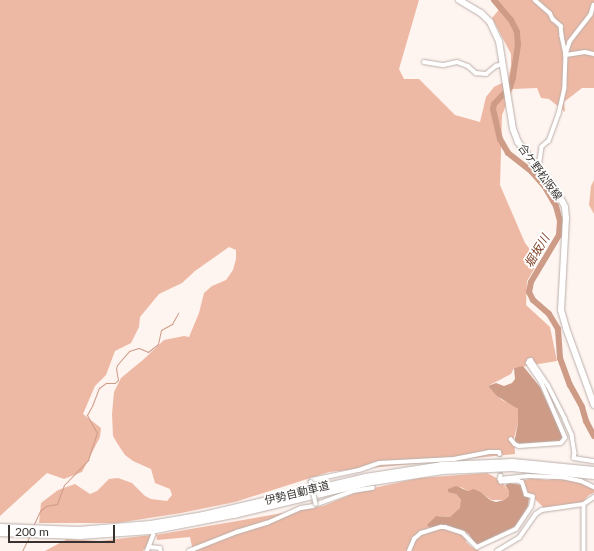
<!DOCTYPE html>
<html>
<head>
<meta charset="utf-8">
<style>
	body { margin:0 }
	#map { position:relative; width:594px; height:551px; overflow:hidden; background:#fef4f0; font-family:Lato,"Noto Sans JP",sans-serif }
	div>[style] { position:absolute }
	.forest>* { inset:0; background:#eeb9a4 }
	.water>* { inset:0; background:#cd9b86 }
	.stream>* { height:1px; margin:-0.5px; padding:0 0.5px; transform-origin:0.5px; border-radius:0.5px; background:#cd9b86 }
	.river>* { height:6px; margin:-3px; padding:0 3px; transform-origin:3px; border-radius:3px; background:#cd9b86 }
	.minor-tunnel>* { height:3.5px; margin-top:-1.75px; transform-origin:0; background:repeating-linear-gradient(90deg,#d6cdca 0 3.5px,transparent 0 5.5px) }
	.roads { filter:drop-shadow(0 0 1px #bbafaa) drop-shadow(0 0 1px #bbafaa) }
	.minor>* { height:3.5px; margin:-1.75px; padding:0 1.75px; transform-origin:1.75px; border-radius:1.75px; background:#fff }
	.primary>* { height:6px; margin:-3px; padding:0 3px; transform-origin:3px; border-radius:3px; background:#fff }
	.motorway>* { height:7px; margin:-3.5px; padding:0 3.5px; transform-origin:3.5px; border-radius:3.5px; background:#fff }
	.bridges { filter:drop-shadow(0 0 1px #bbafaa) drop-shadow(0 0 1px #bbafaa) }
	.minor-bridge>* { height:3.5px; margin:-1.75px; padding:0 1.75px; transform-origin:1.75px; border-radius:1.75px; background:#fff }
	span { translate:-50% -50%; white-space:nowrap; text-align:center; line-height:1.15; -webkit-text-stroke:3.5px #fff; paint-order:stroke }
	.street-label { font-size:11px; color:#383331 }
	.water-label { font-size:12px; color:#7e3e22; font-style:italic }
	.scale { position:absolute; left:8px; top:525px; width:107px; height:18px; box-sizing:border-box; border:2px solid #383331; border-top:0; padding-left:5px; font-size:12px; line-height:14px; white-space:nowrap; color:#383331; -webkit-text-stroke:3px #fff; paint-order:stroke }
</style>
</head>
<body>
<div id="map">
	<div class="forest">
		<div style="clip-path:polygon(0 0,419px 0,399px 69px,404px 79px,419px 79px,455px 115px,480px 122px,486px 97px,494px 87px,508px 80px,511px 66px,511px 54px,492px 18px,502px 6px,497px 0,594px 0,594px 88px,582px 88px,564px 102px,565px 112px,549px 99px,541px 98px,537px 88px,513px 89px,502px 115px,500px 185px,525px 243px,539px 261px,527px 281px,526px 305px,550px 327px,557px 361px,514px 368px,511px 374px,488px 386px,502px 400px,511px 404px,518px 409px,518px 423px,514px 438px,515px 454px,329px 472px,235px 502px,181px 513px,117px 523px,39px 523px,41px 503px,58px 490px,75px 484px,90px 494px,97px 491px,109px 479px,118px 478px,132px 483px,145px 496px,151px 499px,167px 501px,172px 495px,170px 489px,155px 483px,151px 469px,133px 461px,125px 455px,117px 443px,113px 436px,112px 414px,114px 392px,121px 378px,144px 359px,164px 340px,184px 336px,189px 337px,199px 313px,204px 293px,212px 286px,226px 280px,233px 270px,236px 259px,236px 250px,229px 247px,195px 271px,182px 283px,159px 294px,140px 317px,139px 327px,131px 343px,115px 351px,106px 375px,95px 386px,83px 414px,101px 428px,100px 437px,82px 472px,64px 479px,47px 473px,0 516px)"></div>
		<div style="clip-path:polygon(594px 180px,594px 214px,589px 205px,591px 186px)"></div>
		<div style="clip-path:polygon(487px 473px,500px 480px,509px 491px,509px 496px,504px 500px,491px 500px,482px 493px,468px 491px,461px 487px,456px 494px,461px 500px,461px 508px,457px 512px,450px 517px,436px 516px,441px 526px,468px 533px,466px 542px,473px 548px,480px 551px,193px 551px,190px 537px,157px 540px,156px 535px,323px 506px,360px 491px,419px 478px)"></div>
		<div style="clip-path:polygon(564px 477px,594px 486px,594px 493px,589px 495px,581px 504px,544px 508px,535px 499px,528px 496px,520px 481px,533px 478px,547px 480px)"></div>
		<div style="clip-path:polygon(151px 535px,148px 544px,143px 551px,45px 551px,67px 539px,100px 541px)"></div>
	</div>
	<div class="water">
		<div style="clip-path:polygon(523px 366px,540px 387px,563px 437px,560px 441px,514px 444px,518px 423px,518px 409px,497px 396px,488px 386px,496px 383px,504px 386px,512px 383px,515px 379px,514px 368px)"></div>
		<div style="clip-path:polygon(510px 483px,521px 485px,524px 490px,523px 493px,529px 498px,528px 506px,516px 526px,476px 545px,468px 533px,462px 530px,441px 526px,429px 527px,427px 525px,436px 516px,450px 517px,460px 508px,461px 500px,456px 494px,448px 492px,448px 489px,456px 486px,468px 491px,474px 489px,482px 493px,490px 500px,496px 502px,504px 500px,509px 496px,509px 491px,505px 485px)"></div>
	</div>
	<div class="stream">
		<div style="left:34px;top:524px;width:14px;rotate:-65deg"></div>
		<div style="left:40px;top:511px;width:8px;rotate:-40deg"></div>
		<div style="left:46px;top:506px;width:11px;rotate:-10deg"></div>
		<div style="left:57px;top:504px;width:20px;rotate:-70deg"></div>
		<div style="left:64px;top:485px;width:35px;rotate:-46deg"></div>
		<div style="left:88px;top:460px;width:28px;rotate:-72deg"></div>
		<div style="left:97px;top:433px;width:21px;rotate:-119deg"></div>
		<div style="left:87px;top:415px;width:10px;rotate:-61deg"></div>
		<div style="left:92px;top:406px;width:19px;rotate:-69deg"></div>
		<div style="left:99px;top:388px;width:9px;rotate:-36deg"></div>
		<div style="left:106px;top:383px;width:9px"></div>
		<div style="left:115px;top:383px;width:4px;rotate:-45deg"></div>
		<div style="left:118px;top:380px;width:11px;rotate:-100deg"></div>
		<div style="left:116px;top:369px;width:4px;rotate:-76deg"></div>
		<div style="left:117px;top:365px;width:18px;rotate:-49deg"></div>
		<div style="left:129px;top:351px;width:10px;rotate:-17deg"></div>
		<div style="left:139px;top:348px;width:10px;rotate:24deg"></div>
		<div style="left:148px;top:352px;width:13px;rotate:-39deg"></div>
		<div style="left:158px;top:344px;width:14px;rotate:-78deg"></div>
		<div style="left:161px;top:330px;width:13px;rotate:-29deg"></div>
		<div style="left:172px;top:324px;width:13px;rotate:-61deg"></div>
		<div style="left:22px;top:551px;width:16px;rotate:-63deg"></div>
	</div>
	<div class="river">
		<div style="left:494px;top:0;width:26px;rotate:50deg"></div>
		<div style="left:511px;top:20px;width:13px;rotate:63deg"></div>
		<div style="left:517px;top:32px;width:13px;rotate:86deg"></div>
		<div style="left:518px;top:45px;width:33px;rotate:99deg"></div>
		<div style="left:513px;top:78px;width:9px;rotate:108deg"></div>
		<div style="left:510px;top:87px;width:23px;rotate:133deg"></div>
		<div style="left:494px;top:104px;width:5px;rotate:101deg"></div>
		<div style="left:493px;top:109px;width:31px;rotate:77deg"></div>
		<div style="left:500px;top:139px;width:16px;rotate:60deg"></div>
		<div style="left:508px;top:153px;width:31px;rotate:38deg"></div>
		<div style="left:532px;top:172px;width:20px;rotate:49deg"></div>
		<div style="left:545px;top:187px;width:22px;rotate:60deg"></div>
		<div style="left:556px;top:206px;width:16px;rotate:75deg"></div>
		<div style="left:560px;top:221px;width:14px;rotate:94deg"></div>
		<div style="left:559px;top:235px;width:55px;rotate:120.8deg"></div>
		<div style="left:531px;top:282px;width:10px;rotate:101deg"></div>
		<div style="left:529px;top:292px;width:9px;rotate:63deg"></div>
		<div style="left:533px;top:300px;width:21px;rotate:41deg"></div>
		<div style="left:549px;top:314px;width:17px;rotate:59deg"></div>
		<div style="left:558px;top:329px;width:29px;rotate:86deg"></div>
		<div style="left:560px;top:358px;width:29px;rotate:70deg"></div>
		<div style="left:570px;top:385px;width:25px;rotate:61deg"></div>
		<div style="left:582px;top:407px;width:15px;rotate:74deg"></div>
		<div style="left:586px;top:421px;width:17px;rotate:62deg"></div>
	</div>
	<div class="minor-tunnel">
		<div style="left:500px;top:454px;width:22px;rotate:87deg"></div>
	</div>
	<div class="roads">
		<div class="minor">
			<div style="left:535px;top:0;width:20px;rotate:41deg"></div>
			<div style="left:550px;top:13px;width:7px;rotate:63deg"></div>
			<div style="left:553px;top:19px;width:11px;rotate:41deg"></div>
			<div style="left:561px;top:26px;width:10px;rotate:84deg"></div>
			<div style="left:562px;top:36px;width:19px;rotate:78deg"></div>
			<div style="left:566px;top:55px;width:33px;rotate:92deg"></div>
			<div style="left:565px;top:88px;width:27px;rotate:103deg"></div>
			<div style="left:559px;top:114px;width:29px;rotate:110deg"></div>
			<div style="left:549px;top:141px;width:9px;rotate:139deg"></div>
			<div style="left:542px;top:147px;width:21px;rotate:98deg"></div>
			<div style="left:594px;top:5px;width:10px;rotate:107deg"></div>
			<div style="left:591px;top:15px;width:34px;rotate:128deg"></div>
			<div style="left:570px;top:42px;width:14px;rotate:107deg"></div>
			<div style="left:566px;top:55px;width:19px;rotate:-9deg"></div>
			<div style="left:585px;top:52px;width:9px;rotate:13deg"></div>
			<div style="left:424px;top:62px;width:20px;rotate:9deg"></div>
			<div style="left:444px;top:65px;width:13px;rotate:-13deg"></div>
			<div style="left:457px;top:62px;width:12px;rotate:20deg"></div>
			<div style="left:468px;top:66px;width:11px;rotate:41deg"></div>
			<div style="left:476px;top:73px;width:10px;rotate:6deg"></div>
			<div style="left:486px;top:74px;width:13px;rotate:-39deg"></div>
			<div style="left:496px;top:66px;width:7px;rotate:-16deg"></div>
			<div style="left:511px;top:439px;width:6px;rotate:51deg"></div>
			<div style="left:515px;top:444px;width:4px;rotate:27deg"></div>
			<div style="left:519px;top:446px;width:42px;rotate:-4.1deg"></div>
			<div style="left:561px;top:443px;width:6px;rotate:-51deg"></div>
			<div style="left:565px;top:438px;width:59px;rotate:-113.1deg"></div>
			<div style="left:542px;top:384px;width:25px;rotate:-124deg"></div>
			<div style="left:528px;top:363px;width:2px;rotate:-63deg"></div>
			<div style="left:529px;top:361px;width:2px;rotate:-27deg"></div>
			<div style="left:531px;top:360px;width:30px;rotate:56deg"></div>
			<div style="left:548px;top:385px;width:38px;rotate:63deg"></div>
			<div style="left:565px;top:419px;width:17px;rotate:66deg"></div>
			<div style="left:572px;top:435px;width:18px;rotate:81deg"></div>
			<div style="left:575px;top:453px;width:5px;rotate:101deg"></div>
			<div style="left:574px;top:458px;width:20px;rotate:9deg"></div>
			<div style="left:501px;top:476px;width:3px;rotate:108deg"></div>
			<div style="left:500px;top:479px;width:28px;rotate:-6deg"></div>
			<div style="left:528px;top:476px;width:34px;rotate:2deg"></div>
			<div style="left:562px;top:477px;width:19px;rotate:12deg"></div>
			<div style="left:581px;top:481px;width:14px;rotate:25deg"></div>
			<div style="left:311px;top:482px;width:2px;rotate:-63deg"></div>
			<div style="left:312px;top:480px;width:48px;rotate:-12deg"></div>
			<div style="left:359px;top:470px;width:21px;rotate:-19deg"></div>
			<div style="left:379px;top:463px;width:75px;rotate:-3.1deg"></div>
			<div style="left:454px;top:459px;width:36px;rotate:-11deg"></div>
			<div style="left:489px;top:452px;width:10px"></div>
			<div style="left:499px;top:452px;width:2px;rotate:63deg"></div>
			<div style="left:584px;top:504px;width:47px;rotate:90deg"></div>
			<div style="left:315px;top:505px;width:40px;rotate:-20.2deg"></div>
			<div style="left:353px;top:491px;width:20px;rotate:-9deg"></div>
			<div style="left:150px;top:547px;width:10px;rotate:6deg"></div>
			<div style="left:160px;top:548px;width:3px;rotate:72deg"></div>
			<div style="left:147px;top:551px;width:17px;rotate:-69deg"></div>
			<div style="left:189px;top:551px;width:52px;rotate:-21.6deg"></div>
			<div style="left:237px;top:532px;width:31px;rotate:-17deg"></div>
			<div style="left:267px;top:523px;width:37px;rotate:-24deg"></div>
			<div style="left:301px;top:508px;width:12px;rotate:-9deg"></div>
			<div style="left:313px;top:506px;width:4px;rotate:-45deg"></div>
			<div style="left:409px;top:551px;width:13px;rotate:-67deg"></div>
			<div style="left:414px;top:539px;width:9px;rotate:-41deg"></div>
			<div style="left:421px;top:533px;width:21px;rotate:-17deg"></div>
			<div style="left:441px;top:527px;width:4px"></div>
			<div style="left:445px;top:527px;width:19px;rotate:18deg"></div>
			<div style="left:463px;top:533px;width:20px;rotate:45deg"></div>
			<div style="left:477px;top:547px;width:43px;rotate:-24.8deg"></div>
			<div style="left:516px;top:529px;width:27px;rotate:-56deg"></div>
			<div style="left:531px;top:507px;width:10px;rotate:-79deg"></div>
			<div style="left:533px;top:497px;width:7px;rotate:-164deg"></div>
			<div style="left:526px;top:495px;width:13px;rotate:-108deg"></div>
			<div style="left:522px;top:483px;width:4px;rotate:-153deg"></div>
			<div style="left:518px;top:481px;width:17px;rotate:177deg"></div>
			<div style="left:501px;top:482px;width:3px;rotate:-108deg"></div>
			<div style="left:497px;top:551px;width:26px;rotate:-31deg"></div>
			<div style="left:519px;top:538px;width:29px;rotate:-55deg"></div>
			<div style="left:536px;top:514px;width:7px;rotate:-34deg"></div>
			<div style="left:542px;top:510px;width:42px;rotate:-8.1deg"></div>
			<div style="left:584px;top:504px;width:12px;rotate:-35deg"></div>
		</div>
		<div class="primary">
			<div style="left:459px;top:0;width:26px;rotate:31deg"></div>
			<div style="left:481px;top:13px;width:13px;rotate:45deg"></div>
			<div style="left:490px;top:22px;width:21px;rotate:65deg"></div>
			<div style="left:499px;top:41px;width:89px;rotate:81deg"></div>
			<div style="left:513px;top:129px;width:14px;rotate:69deg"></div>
			<div style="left:518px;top:142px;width:69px;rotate:52.6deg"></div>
			<div style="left:560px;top:197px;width:11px;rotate:63deg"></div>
			<div style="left:565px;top:207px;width:11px;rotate:85deg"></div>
			<div style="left:566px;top:218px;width:92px;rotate:93.1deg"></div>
			<div style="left:561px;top:310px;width:19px;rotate:74deg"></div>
			<div style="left:566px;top:328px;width:82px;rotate:70deg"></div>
		</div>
		<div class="motorway">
			<div style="left:0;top:527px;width:78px;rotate:2.2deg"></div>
			<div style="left:78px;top:530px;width:72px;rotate:-4.8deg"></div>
			<div style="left:150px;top:524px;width:54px;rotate:-9.6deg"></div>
			<div style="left:203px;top:515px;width:166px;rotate:-13.2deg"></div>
			<div style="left:365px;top:477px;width:78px;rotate:-8.9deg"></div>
			<div style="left:442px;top:465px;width:70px;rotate:-2.5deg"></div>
			<div style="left:512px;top:462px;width:82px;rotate:5.6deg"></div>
			<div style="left:0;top:532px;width:79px;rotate:2.2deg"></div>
			<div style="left:79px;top:535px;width:71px;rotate:-4deg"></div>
			<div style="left:150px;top:530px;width:85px;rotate:-10.9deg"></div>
			<div style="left:233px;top:514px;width:137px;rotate:-13.5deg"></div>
			<div style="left:366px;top:482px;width:77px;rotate:-9deg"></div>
			<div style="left:442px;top:470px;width:69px;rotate:-2.5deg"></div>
			<div style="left:511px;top:467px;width:83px;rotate:5.5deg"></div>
		</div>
	</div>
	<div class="bridges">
		<div class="minor-bridge">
			<div style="left:311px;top:482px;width:22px;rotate:77deg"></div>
		</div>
	</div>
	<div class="street-label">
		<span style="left:540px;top:172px;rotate:54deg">合ケ野松阪線</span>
		<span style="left:297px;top:493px;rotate:-14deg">伊勢自動車道</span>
	</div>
	<div class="water-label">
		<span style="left:537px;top:251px;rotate:-59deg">堀坂川</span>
	</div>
	<div class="scale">200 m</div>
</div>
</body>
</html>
